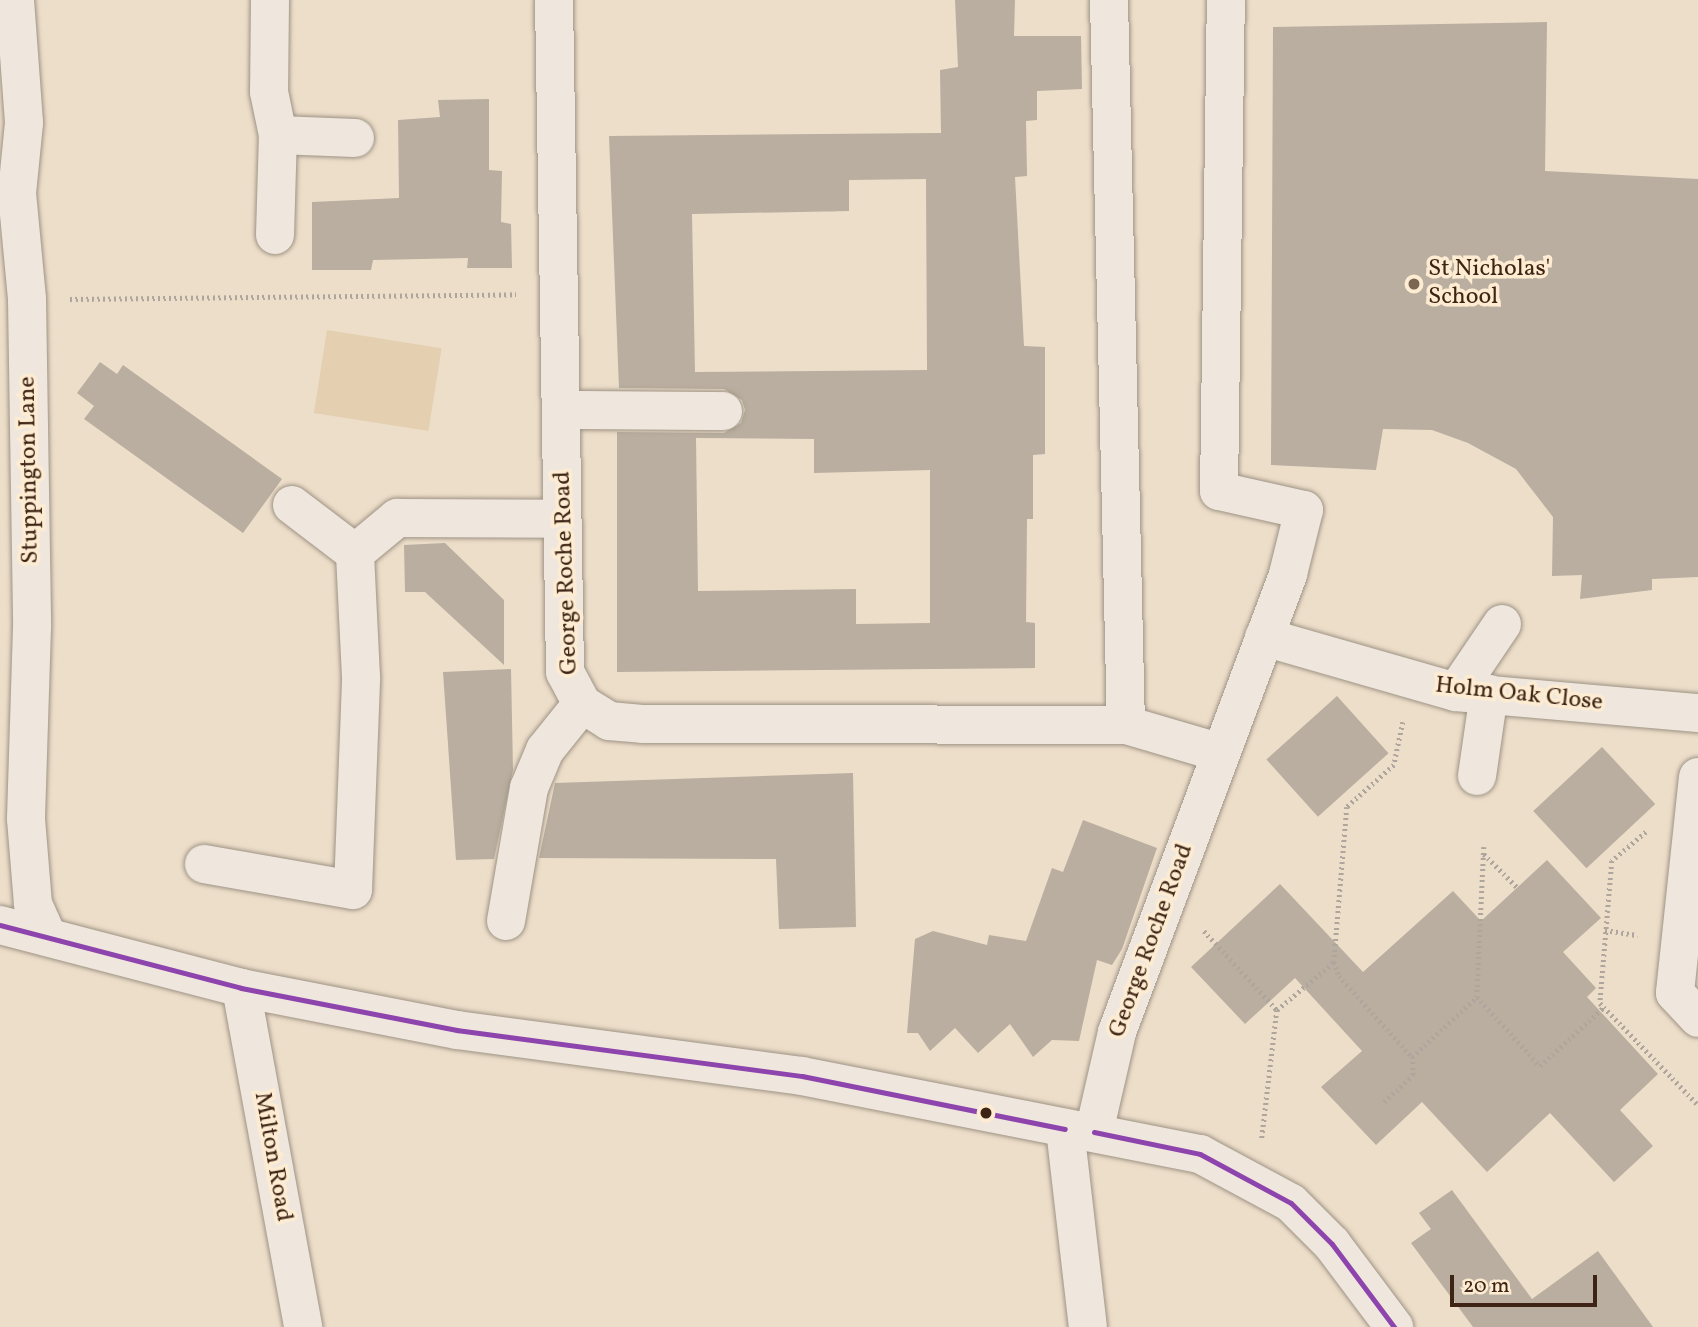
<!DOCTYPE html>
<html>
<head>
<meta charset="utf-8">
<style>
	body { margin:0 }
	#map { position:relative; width:1698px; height:1327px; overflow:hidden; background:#eddec9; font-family:Vollkorn,serif }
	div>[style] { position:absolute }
	.green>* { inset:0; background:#e4cfb1; transform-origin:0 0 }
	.building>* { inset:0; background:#b9ae9f; transform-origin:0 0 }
	.path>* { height:4.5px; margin-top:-2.25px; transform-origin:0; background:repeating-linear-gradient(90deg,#aea69c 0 2px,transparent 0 5.5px) }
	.roads { filter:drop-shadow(0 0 2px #9e9385) drop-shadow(0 0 2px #9e9385) }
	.minor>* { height:38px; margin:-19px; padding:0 19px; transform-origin:19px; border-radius:19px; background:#efe7dd }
	.bus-1>* { height:5px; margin:-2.5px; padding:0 2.5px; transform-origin:2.5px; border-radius:2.5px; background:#8e44ad }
	.dots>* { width:19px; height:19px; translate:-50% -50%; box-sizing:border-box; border:4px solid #fdecd2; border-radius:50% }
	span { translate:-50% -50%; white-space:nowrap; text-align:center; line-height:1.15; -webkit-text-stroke:7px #fdecd2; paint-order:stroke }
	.poi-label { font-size:24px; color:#3e2414 }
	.left { translate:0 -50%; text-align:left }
	.street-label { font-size:24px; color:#3e2414 }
	.scale { position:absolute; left:1450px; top:1275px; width:147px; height:32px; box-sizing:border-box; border:4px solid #3e2414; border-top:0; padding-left:9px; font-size:21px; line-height:24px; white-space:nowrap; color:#3e2414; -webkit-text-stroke:5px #fdecd2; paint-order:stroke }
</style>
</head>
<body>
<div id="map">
	<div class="green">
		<div style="left:327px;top:330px;width:116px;height:84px;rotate:9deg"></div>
	</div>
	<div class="building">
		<div style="clip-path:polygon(evenodd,955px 0,1015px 0,1014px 36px,1081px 36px,1082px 89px,1037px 91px,1037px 120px,1026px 121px,1027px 176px,1015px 177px,1024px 346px,1045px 347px,1045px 454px,1033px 455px,1033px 519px,1027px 519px,1026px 622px,1035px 623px,1035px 668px,617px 672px,617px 432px,724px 433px,741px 423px,745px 410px,742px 400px,724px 389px,619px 388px,609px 136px,941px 133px,940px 70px,958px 67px,955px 0,926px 179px,927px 370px,695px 372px,692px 214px,849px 211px,849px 180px,926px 179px,955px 0,696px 438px,814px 439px,814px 473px,930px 470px,930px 623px,856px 624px,856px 589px,698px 591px,696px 438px)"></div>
		<div style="clip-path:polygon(1547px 22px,1545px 171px,1698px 179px,1698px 577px,1652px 579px,1652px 590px,1580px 599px,1582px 575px,1552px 576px,1553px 517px,1516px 469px,1468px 443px,1432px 430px,1383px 429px,1376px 470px,1271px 465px,1273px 27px)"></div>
		<div style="clip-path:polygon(489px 99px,489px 170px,502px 171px,501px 222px,511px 224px,512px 268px,467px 268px,468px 258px,373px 260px,371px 270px,312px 270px,312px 202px,399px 198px,398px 120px,440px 117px,438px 100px)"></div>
		<div style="clip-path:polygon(100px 362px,117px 374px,123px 365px,282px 479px,243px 533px,84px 419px,94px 406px,77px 393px)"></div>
		<div style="clip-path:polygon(445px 543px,504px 600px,504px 665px,425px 592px,405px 592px,404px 545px)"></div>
		<div style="clip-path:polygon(511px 669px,513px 770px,494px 859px,456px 860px,443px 672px)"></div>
		<div style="left:1337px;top:696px;width:77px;height:95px;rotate:48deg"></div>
		<div style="left:1602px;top:747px;width:78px;height:94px;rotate:47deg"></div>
		<div style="clip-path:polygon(853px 773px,856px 927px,779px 929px,776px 859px,539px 858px,555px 783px)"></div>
		<div style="clip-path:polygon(1083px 820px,1157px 848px,1122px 949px,1112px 965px,1097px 960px,1079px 1041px,1052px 1040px,1033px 1057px,1010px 1024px,978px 1053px,955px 1028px,930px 1051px,918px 1033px,907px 1033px,915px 939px,933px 931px,987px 945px,989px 935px,1026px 941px,1052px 868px,1063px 872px)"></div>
		<div style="clip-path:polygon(1547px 860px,1601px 918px,1563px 952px,1596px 988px,1587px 997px,1658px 1074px,1620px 1110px,1653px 1146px,1614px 1182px,1550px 1113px,1487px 1172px,1422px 1102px,1376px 1145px,1321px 1087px,1362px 1051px,1295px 978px,1245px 1024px,1191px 967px,1280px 884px,1363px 972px,1453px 891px,1481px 921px)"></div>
		<div style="clip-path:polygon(1452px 1190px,1532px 1299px,1598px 1251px,1653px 1327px,1473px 1327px,1411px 1243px,1431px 1229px,1419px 1213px)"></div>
	</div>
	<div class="path">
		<div style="left:70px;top:299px;width:446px;rotate:-0.6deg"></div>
		<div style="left:1403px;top:722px;width:44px;rotate:101.8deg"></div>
		<div style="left:1394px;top:765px;width:63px;rotate:138.2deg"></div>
		<div style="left:1347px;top:807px;width:156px;rotate:94.8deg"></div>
		<div style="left:1334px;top:962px;width:15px;rotate:70deg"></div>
		<div style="left:1339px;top:976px;width:109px;rotate:48deg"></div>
		<div style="left:1412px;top:1057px;width:88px;rotate:-42.7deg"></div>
		<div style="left:1646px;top:832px;width:45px;rotate:139.5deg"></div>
		<div style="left:1612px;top:861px;width:143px;rotate:94.8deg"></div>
		<div style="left:1600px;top:1003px;width:141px;rotate:46.1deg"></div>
		<div style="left:1484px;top:847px;width:150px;rotate:92.7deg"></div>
		<div style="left:1477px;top:997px;width:93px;rotate:47.6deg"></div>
		<div style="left:1540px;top:1066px;width:87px;rotate:-42.7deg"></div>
		<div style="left:1484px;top:854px;width:48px;rotate:45deg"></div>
		<div style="left:1605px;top:930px;width:33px;rotate:9deg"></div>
		<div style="left:1204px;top:931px;width:108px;rotate:47.3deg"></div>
		<div style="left:1277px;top:1010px;width:129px;rotate:96.7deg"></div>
		<div style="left:1277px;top:1010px;width:75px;rotate:-40.1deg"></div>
		<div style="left:1384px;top:1102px;width:40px;rotate:-43deg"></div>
		<div style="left:1413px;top:1075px;width:18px;rotate:-93deg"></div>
	</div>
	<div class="roads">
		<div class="minor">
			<div style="left:15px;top:0;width:123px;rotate:85.8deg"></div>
			<div style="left:24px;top:123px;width:70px;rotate:95.7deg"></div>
			<div style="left:17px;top:193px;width:106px;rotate:84.6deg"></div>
			<div style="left:27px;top:299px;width:328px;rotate:89.1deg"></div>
			<div style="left:32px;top:627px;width:192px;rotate:91.8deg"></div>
			<div style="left:26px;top:819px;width:85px;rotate:85.3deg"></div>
			<div style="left:33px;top:904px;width:36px;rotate:66deg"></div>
			<div style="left:270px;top:0;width:92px;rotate:90.6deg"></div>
			<div style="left:269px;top:92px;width:44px;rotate:78.2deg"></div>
			<div style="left:554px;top:0;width:672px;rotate:89.06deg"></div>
			<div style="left:565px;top:672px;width:36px;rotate:62deg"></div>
			<div style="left:582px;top:704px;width:32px;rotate:32deg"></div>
			<div style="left:609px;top:721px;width:33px;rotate:5deg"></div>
			<div style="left:642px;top:724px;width:484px;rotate:0.1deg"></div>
			<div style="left:1126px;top:725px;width:99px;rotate:16.4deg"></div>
			<div style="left:1109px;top:0;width:725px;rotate:88.66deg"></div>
			<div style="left:275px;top:235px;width:100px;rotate:-88.3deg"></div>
			<div style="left:278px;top:135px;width:77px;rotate:2.2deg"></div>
			<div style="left:566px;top:410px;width:157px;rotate:0.4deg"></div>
			<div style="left:292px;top:505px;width:79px;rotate:37.3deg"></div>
			<div style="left:355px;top:553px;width:55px;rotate:-39.8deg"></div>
			<div style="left:397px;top:518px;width:165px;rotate:0.3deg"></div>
			<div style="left:1264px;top:637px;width:200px;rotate:16deg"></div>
			<div style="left:1456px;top:692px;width:243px;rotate:5deg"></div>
			<div style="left:1456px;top:692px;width:82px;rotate:-55.9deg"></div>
			<div style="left:1477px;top:776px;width:83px;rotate:-81.7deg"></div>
			<div style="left:1698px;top:777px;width:217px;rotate:96.1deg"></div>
			<div style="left:1675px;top:993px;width:34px;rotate:47deg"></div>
			<div style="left:204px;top:864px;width:151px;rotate:9.9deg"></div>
			<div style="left:353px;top:890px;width:213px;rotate:-87.8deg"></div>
			<div style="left:361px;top:677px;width:124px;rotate:-92.8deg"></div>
			<div style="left:506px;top:921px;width:135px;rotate:-80.2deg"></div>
			<div style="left:529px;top:788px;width:41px;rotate:-67.2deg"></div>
			<div style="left:545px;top:750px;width:59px;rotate:-51.2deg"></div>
			<div style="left:0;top:925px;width:249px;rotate:14.6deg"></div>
			<div style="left:241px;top:988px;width:220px;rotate:11deg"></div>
			<div style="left:457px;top:1030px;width:348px;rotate:7.6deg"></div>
			<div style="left:802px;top:1076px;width:406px;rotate:11.1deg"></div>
			<div style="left:1200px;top:1154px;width:103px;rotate:28.3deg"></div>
			<div style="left:1291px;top:1203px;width:58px;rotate:45deg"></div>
			<div style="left:1332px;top:1244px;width:104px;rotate:53.2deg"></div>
			<div style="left:241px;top:988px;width:345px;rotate:79.6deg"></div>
			<div style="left:1065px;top:1129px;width:199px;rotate:83.4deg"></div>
			<div style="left:1094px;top:1132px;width:103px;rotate:-77deg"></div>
			<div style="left:1117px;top:1032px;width:489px;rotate:-69.5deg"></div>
			<div style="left:1288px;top:574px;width:66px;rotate:-76deg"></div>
			<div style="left:1304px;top:510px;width:87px;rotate:-167.4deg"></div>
			<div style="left:1219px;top:491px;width:491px;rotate:-89.2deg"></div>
		</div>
	</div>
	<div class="bus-1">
		<div style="left:0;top:925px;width:249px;rotate:14.6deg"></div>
		<div style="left:241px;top:988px;width:220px;rotate:11deg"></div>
		<div style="left:457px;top:1030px;width:348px;rotate:7.6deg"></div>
		<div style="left:802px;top:1076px;width:268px;rotate:11.4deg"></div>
		<div style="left:1094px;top:1132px;width:108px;rotate:11.7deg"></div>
		<div style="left:1200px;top:1154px;width:103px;rotate:28.3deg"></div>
		<div style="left:1291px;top:1203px;width:58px;rotate:45deg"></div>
		<div style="left:1332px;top:1244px;width:104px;rotate:53.2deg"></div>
	</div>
	<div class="dots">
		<div style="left:1414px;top:284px;background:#7b6553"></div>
		<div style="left:986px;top:1113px;background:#3e2414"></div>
	</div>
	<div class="poi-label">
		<span class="left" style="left:1428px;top:284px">St Nicholas'<br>School</span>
	</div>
	<div class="street-label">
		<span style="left:30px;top:470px;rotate:-91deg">Stuppington Lane</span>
		<span style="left:567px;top:573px;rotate:-92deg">George Roche Road</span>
		<span style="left:1519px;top:695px;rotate:6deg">Holm Oak Close</span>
		<span style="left:1152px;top:941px;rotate:-70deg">George Roche Road</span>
		<span style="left:272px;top:1157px;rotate:80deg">Milton Road</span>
	</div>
	<div class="scale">20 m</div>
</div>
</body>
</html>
